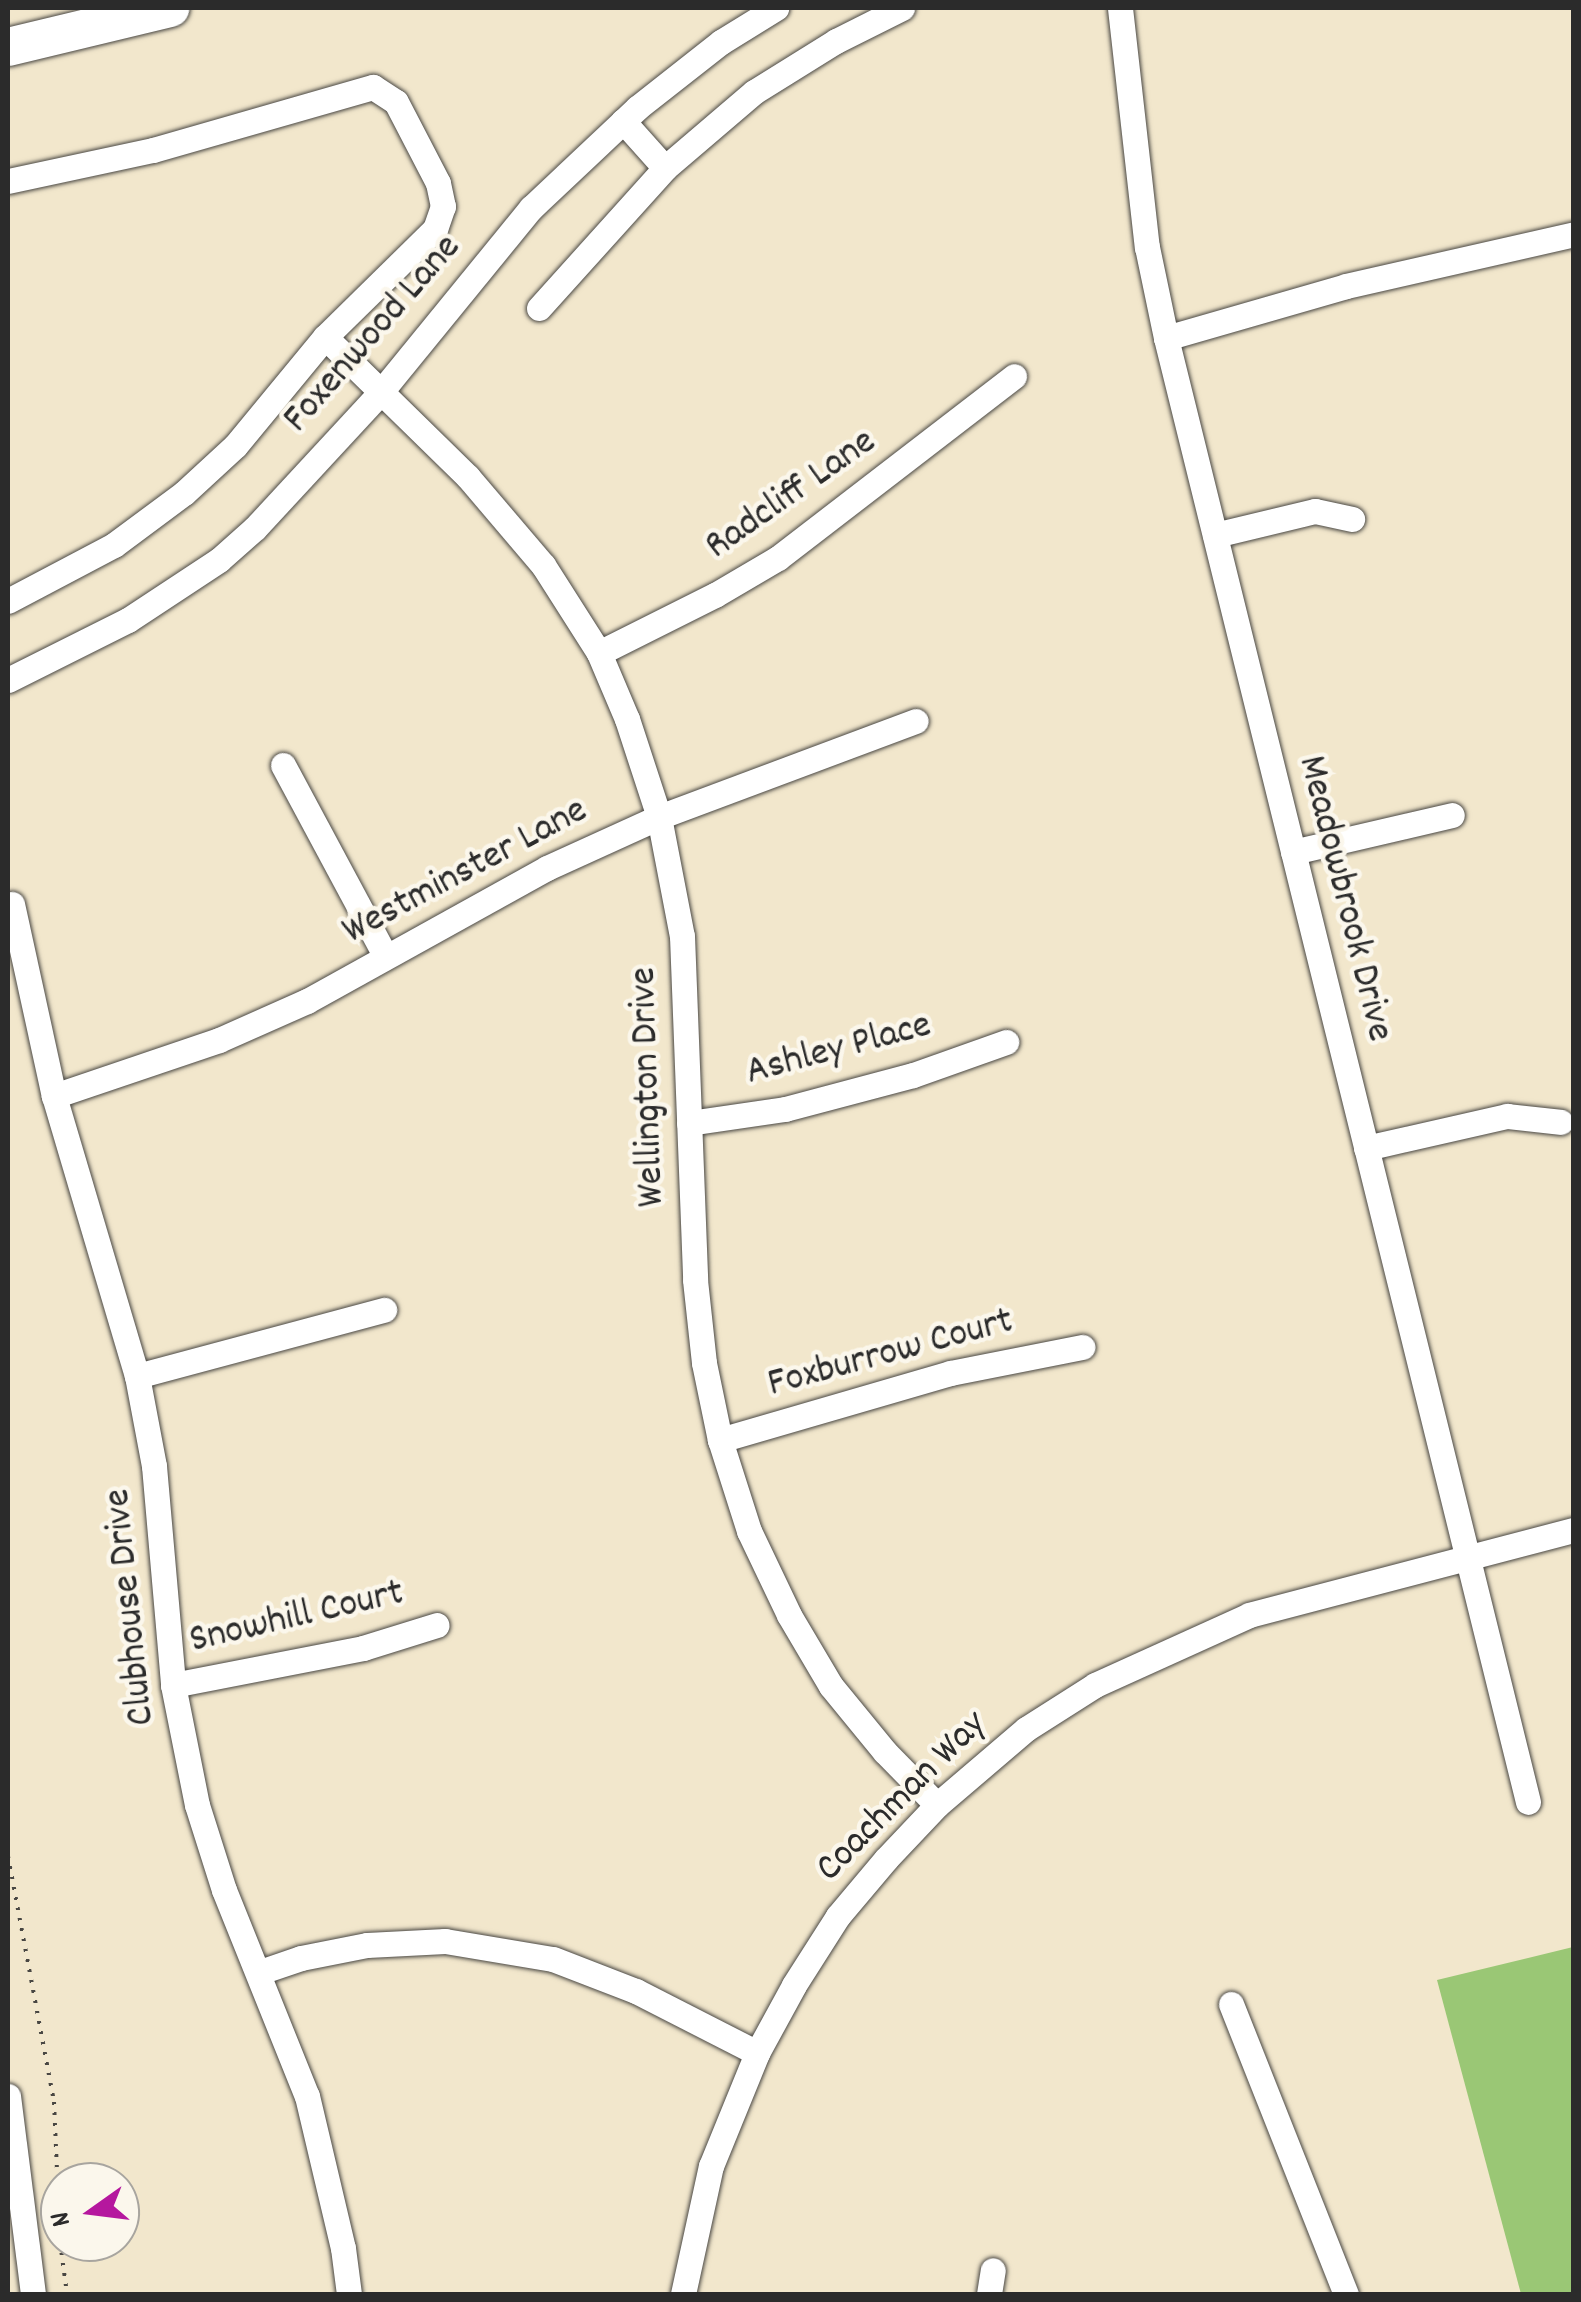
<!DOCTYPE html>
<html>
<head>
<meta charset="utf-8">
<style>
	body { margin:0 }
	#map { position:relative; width:1581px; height:2302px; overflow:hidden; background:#f2e7cc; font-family:Dekko,sans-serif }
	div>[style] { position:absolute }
	.green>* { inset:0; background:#9ac775 }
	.path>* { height:4px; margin-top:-2px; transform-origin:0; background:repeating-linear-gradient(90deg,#494743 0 2.5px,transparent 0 10.5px) }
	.roads { filter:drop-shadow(0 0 2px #494743) drop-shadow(0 0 2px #494743) }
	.minor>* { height:25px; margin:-12.5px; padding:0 12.5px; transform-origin:12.5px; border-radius:12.5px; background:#fff }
	.highway>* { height:38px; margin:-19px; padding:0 19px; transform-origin:19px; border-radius:19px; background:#fff }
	span { translate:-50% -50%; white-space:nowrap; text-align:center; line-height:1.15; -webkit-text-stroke:9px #fbf7ec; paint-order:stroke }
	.street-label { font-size:40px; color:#2b2b2b }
	.frame { position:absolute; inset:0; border:10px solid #2b2b2b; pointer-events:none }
	.north { position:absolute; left:40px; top:2162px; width:100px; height:100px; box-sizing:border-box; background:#fbf7ec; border:2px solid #a8a59f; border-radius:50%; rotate:256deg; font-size:28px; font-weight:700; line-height:40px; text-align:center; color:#2b2b2b }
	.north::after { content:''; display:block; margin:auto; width:35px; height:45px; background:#b5179e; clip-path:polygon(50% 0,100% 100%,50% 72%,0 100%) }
</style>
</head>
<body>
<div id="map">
	<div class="green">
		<div style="clip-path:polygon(1573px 1947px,1573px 2294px,1521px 2294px,1437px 1980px)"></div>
	</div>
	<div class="path">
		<div style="left:8px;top:1856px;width:250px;rotate:79.4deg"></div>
		<div style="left:54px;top:2102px;width:139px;rotate:87.5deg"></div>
		<div style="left:60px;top:2242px;width:52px;rotate:82.3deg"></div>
	</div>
	<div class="roads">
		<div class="minor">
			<div style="left:1120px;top:8px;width:241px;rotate:83.6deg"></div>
			<div style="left:1147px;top:247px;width:93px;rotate:78.2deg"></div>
			<div style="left:1166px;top:338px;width:1508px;rotate:76.11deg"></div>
			<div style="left:623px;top:121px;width:63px;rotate:48.2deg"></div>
			<div style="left:8px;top:181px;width:148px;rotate:-12.1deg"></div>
			<div style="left:153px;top:150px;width:229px;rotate:-16deg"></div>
			<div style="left:373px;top:87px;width:27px;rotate:33deg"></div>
			<div style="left:396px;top:102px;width:91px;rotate:62.6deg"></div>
			<div style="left:438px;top:183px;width:24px;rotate:78deg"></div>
			<div style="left:443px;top:206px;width:24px;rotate:109deg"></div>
			<div style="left:435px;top:229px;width:154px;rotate:135.5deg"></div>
			<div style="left:325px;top:337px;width:141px;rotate:129.5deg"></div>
			<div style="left:235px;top:446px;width:69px;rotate:137.3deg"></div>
			<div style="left:184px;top:493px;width:87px;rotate:143.4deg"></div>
			<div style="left:114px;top:545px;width:120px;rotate:152.2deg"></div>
			<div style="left:539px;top:308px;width:188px;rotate:-48deg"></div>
			<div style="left:665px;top:168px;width:117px;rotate:-40.5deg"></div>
			<div style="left:754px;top:92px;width:97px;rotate:-31.9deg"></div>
			<div style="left:836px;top:41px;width:74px;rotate:-26.6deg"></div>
			<div style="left:325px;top:337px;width:200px;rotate:44.4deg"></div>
			<div style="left:468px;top:477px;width:116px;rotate:49.6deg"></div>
			<div style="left:543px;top:565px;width:104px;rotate:57.5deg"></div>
			<div style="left:599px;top:653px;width:72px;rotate:67deg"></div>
			<div style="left:627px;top:719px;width:103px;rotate:71.9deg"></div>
			<div style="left:659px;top:817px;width:121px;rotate:79.1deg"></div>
			<div style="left:682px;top:936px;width:344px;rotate:87.8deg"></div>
			<div style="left:695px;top:1280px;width:83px;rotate:83.8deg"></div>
			<div style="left:704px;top:1363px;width:79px;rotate:78.3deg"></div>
			<div style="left:720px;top:1440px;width:96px;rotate:72.3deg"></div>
			<div style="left:749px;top:1531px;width:93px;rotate:64.5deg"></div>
			<div style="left:789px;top:1615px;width:82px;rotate:59.4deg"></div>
			<div style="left:831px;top:1686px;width:85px;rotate:50.7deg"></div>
			<div style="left:885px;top:1752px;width:74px;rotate:45.5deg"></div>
			<div style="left:1166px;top:338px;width:187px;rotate:-16.1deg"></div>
			<div style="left:1346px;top:286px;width:234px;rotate:-12.8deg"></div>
			<div style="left:1215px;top:535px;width:103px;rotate:-13.5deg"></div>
			<div style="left:1315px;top:511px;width:38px;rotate:12deg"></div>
			<div style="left:599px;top:653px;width:130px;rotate:-26.6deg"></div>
			<div style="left:715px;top:595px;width:73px;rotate:-30.4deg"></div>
			<div style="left:778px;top:558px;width:298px;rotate:-37.6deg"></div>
			<div style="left:8px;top:680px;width:134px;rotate:-26.6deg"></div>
			<div style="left:128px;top:620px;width:109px;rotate:-33.4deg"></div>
			<div style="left:219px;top:560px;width:48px;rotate:-41.6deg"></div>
			<div style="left:255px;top:528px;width:184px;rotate:-47.2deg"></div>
			<div style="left:380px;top:393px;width:239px;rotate:-50.8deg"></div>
			<div style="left:531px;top:208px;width:146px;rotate:-43.3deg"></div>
			<div style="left:637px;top:108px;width:107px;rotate:-38.2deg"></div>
			<div style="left:721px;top:42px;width:65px;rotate:-31.7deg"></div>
			<div style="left:283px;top:765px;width:216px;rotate:61.8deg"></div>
			<div style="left:1293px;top:852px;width:163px;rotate:-13.1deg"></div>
			<div style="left:12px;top:904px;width:197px;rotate:77.7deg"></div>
			<div style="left:54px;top:1096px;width:292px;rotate:73.5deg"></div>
			<div style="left:137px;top:1376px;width:92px;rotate:79.3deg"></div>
			<div style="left:154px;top:1466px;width:220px;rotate:85deg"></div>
			<div style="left:173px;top:1685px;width:122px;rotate:78.7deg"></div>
			<div style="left:197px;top:1805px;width:89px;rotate:72.4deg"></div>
			<div style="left:224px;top:1890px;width:222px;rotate:68.1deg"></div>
			<div style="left:307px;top:2096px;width:156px;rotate:76.7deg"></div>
			<div style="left:343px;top:2248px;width:46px;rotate:82.6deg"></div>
			<div style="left:54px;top:1096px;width:174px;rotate:-18.7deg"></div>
			<div style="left:219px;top:1040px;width:96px;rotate:-23.9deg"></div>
			<div style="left:307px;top:1001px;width:274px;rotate:-29deg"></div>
			<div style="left:547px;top:868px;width:123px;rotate:-24.5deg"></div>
			<div style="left:659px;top:817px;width:274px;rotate:-20.5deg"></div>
			<div style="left:689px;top:1123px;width:97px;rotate:-8.3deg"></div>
			<div style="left:785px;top:1109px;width:132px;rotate:-14.9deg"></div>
			<div style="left:913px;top:1075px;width:99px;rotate:-19.5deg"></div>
			<div style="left:1366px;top:1148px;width:145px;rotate:-12.8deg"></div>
			<div style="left:1507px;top:1116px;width:54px;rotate:6.3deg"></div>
			<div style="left:137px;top:1376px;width:256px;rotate:-15deg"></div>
			<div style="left:720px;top:1440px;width:240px;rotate:-16.2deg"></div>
			<div style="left:950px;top:1373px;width:135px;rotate:-11.1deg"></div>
			<div style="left:173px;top:1685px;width:194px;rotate:-11deg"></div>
			<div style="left:363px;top:1648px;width:77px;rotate:-17.3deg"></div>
			<div style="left:260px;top:1972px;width:43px;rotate:-18.9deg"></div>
			<div style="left:301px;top:1958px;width:67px;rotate:-11.1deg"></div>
			<div style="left:367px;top:1945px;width:78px;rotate:-2.9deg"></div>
			<div style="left:445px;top:1941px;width:109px;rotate:9.5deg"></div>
			<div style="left:553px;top:1959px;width:89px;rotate:21.1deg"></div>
			<div style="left:636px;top:1991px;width:136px;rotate:27.1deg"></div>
			<div style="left:1231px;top:2004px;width:312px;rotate:68.4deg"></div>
			<div style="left:8px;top:2096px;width:200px;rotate:82.8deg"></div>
			<div style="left:683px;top:2294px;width:131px;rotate:-77.7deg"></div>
			<div style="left:711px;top:2166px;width:122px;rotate:-67.8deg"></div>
			<div style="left:757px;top:2053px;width:77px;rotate:-61.4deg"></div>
			<div style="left:794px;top:1985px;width:82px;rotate:-57.5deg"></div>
			<div style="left:838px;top:1916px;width:75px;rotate:-49.9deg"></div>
			<div style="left:886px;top:1859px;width:74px;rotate:-46.6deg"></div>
			<div style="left:937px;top:1805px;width:117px;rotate:-40.5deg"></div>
			<div style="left:1026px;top:1729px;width:82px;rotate:-32.5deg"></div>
			<div style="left:1095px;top:1685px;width:169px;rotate:-24.4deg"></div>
			<div style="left:1249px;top:1615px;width:336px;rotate:-14.7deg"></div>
			<div style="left:989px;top:2294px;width:24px;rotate:-81deg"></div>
		</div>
		<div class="highway">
			<div style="left:8px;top:47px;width:167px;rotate:-13.5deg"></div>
		</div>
	</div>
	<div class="street-label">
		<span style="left:374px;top:335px;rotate:-49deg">Foxenwood Lane</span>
		<span style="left:792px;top:496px;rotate:-35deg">Radcliff Lane</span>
		<span style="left:466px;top:873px;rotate:-28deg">Westminster Lane</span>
		<span style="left:1343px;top:899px;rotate:76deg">Meadowbrook Drive</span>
		<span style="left:839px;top:1051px;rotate:-15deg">Ashley Place</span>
		<span style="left:650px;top:1087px;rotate:-92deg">Wellington Drive</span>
		<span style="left:891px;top:1355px;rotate:-15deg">Foxburrow Court</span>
		<span style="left:132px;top:1607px;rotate:-96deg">Clubhouse Drive</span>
		<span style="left:297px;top:1619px;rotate:-13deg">Snowhill Court</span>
		<span style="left:903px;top:1798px;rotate:-45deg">Coachman Way</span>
	</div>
	<div class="frame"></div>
	<div class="north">N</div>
</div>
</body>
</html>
